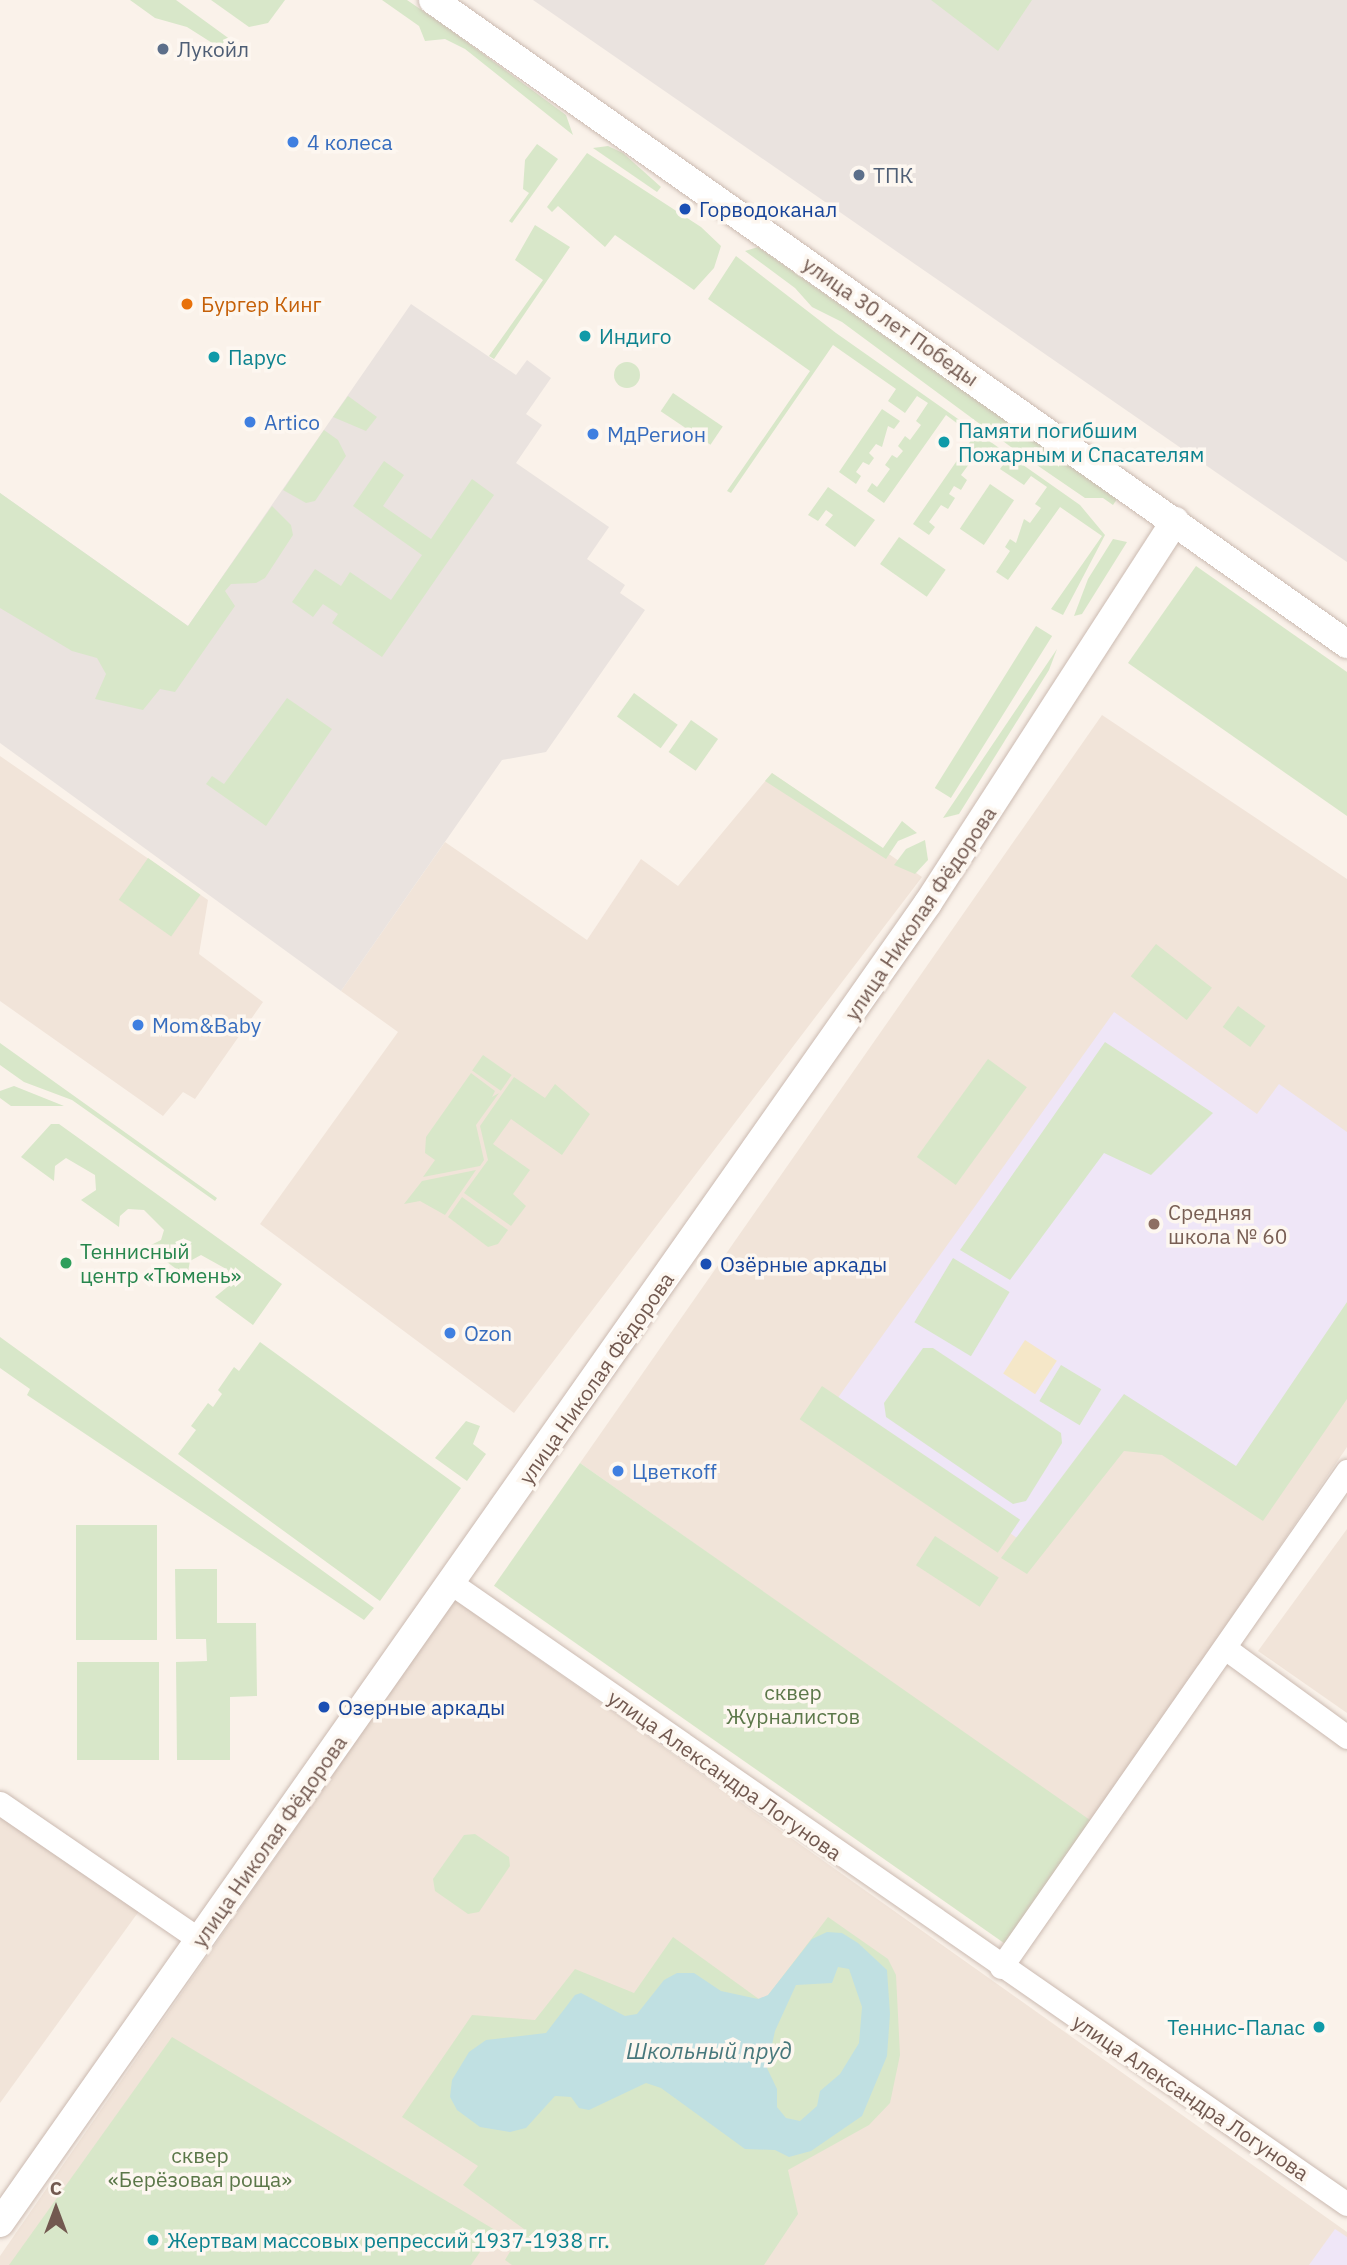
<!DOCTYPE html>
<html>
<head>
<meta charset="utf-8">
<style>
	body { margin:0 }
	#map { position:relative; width:1347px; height:2265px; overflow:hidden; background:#faf2ea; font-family:"IBM Plex Sans",sans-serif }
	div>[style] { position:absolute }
	.residential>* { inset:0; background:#f1e4d9 }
	.industrial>* { inset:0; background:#eae3df }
	.education>* { inset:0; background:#efe6f7 }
	.green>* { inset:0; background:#d8e7c9; transform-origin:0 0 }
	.round { border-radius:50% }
	.sand>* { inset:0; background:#f5e7c8; transform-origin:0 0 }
	.water>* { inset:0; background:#c0e0e2 }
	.roads { filter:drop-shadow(0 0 2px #cbbab1) drop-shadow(0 0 2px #cbbab1) }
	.minor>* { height:23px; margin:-11.5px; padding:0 11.5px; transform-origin:11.5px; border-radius:11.5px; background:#fff }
	.tertiary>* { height:28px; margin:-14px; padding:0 14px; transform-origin:14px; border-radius:14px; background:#fff }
	.dots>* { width:19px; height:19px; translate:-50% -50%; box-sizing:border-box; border:4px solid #fdf7f0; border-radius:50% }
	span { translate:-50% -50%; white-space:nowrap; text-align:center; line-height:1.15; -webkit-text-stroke:7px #fdf7f0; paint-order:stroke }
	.service-label { font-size:21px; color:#4e5e75 }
	.left { translate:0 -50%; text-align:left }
	.shop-label { font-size:21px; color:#366cbe }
	.transit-label { font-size:21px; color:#164399 }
	.food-label { font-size:21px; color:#c56008 }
	.street-label { font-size:21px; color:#725950 }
	.culture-label { font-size:21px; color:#0d838f }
	.right { translate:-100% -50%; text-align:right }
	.education-label { font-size:21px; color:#785e54 }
	.leisure-label { font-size:21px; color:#27864d }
	.park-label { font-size:21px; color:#5b7749 }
	.water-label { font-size:23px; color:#48787c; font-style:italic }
	.north { position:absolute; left:21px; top:2174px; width:70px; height:70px; -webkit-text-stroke:5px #fdf7f0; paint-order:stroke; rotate:0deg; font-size:19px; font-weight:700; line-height:28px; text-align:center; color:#725950 }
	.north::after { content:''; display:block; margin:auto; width:24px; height:32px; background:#725950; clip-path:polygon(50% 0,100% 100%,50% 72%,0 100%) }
</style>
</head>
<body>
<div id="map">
	<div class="residential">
		<div style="clip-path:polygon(1102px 715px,1347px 879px,1347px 1447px,1092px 1823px,580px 1463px)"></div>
		<div style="clip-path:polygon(0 756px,208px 900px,199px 954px,263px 1002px,195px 1099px,183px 1092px,163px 1116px,0 1001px)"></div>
		<div style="clip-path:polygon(772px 773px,922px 877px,514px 1413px,260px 1224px,398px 1032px,341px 991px,445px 842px,587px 940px,641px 859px,678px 886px)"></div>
		<div style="clip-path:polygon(1347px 1529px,1347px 1713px,1258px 1651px)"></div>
		<div style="clip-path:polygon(454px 1599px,1347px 2232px,1347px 2265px,0 2265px,0 2256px)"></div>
		<div style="clip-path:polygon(0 1808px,142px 1907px,0 2103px)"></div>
	</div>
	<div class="industrial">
		<div style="clip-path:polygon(533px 0,1347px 0,1347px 562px,1233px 484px)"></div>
		<div style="clip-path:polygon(411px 304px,516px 375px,527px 360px,551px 378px,526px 414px,542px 425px,516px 463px,609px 527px,587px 559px,625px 585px,620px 593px,645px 610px,546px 752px,502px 760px,341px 991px,0 743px,0 493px,188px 626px)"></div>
	</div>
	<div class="education">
		<div style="clip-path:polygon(1114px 1012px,1257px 1114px,1279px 1084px,1347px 1132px,1347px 1316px,1230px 1480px,1128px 1408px,1028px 1546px,832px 1406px)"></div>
		<div style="clip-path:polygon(1335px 2229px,1347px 2237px,1347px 2265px,1309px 2265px)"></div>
	</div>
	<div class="green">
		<div style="clip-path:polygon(130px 0,176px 0,231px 40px,232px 47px,228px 53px,187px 27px,155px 18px)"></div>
		<div style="clip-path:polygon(211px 0,285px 0,268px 23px,249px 27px)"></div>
		<div style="clip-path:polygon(382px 0,407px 0,445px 26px,566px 115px,573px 135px,465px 49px,445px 39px,425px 41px,419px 26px)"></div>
		<div style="clip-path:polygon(931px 0,1032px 0,998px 51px)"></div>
		<div style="clip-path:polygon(537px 144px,558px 159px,512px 223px,509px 221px,529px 193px,523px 189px,525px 160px)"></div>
		<div style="clip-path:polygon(608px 146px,623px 153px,661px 187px,657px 192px,593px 148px)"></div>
		<div style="clip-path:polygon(587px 153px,701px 227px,721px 246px,714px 268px,694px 290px,615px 235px,605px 247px,558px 206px,552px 212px,547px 207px)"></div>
		<div style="clip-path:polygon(535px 225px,570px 247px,494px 359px,489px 356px,543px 280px,515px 260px)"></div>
		<div style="clip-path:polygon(758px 247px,889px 339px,899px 341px,911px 354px,1117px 499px,1113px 505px,1103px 498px,1085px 498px,1015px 450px,842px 322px,812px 307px,795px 288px,745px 251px)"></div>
		<div style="clip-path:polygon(736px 256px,836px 333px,1080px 505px,1105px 535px,1063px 615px,1051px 609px,1102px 536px,1060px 507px,1008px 580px,996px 572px,1010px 551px,1005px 547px,1010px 539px,1016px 543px,1024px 519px,1030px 523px,1041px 508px,1035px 504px,1047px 487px,1031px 476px,1024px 485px,1000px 469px,1007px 459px,991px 447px,979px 464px,972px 460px,961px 475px,967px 480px,961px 490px,954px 486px,949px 494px,955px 498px,948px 509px,941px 505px,929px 522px,935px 527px,929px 535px,913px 524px,974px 436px,946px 415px,884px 503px,867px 491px,872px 483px,877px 487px,890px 469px,885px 465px,892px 455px,897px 458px,903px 451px,898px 446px,905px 436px,910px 440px,921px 425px,916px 421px,928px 403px,917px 396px,905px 413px,888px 401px,896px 389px,833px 345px,731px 493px,727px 491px,810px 371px,708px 299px)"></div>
		<div class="round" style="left:614px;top:362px;width:26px;height:26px"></div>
		<div style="left:673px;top:393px;width:60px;height:22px;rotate:34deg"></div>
		<div style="clip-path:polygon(348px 396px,377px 417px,366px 431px,333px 417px)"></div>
		<div style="clip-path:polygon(882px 409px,900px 421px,894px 429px,888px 426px,882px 447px,876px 444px,869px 453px,874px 458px,869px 465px,863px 462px,856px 472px,861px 476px,856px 484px,839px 472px)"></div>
		<div style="clip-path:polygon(324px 430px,338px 440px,346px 456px,315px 501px,306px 503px,283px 490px)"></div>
		<div style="clip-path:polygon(384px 461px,404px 475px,383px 506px,431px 539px,472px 479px,494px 495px,382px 657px,332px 623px,338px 614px,323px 604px,313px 617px,292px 602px,315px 569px,341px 586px,350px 572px,391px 600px,422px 555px,353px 506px)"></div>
		<div style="left:990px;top:484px;width:29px;height:54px;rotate:34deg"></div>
		<div style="clip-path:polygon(828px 487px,875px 520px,855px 547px,825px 525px,833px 515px,826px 510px,818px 521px,808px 515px)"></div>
		<div style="clip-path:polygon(0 493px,188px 626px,272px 506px,291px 525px,293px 535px,265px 578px,256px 583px,231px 584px,225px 591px,235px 606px,175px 692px,160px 689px,143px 710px,95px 699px,106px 674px,97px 658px,72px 651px,0 608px)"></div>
		<div style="left:899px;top:537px;width:57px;height:33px;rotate:35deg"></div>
		<div style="clip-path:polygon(1113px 539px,1127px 542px,1082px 614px,1074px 616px,1088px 579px)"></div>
		<div style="clip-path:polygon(1196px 566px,1347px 672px,1347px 816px,1128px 663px)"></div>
		<div style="left:1036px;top:626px;width:19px;height:191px;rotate:32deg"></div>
		<div style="clip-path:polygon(1057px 649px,1049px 670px,959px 814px,943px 818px)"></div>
		<div style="left:634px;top:693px;width:54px;height:29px;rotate:36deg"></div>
		<div style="clip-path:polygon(287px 698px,332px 729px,266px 826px,206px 784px,212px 776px,224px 784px)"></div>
		<div style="left:691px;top:720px;width:33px;height:39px;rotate:35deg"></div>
		<div style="clip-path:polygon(772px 773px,883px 848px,902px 821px,917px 833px,898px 841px,886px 859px,765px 781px)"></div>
		<div style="clip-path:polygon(925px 840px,928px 860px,915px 874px,894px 865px,906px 849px)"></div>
		<div style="left:148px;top:858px;width:64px;height:51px;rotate:35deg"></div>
		<div style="left:1156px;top:944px;width:71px;height:41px;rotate:38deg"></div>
		<div style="left:1238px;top:1006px;width:34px;height:26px;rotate:36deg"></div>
		<div style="clip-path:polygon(1105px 1042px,1213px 1113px,1151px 1175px,1104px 1153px,1010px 1280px,960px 1250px)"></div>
		<div style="clip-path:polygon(0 1043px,217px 1198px,215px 1201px,72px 1100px,24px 1082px,0 1065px)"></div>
		<div style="left:483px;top:1055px;width:35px;height:19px;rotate:35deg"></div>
		<div style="left:988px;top:1059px;width:48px;height:121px;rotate:36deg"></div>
		<div style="clip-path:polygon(471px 1073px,495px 1091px,492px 1097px,499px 1093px,476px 1125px,484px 1160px,480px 1166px,423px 1177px,435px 1160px,425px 1153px,426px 1137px)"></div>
		<div style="clip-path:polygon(514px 1077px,545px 1098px,555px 1084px,590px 1114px,562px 1155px,511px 1119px,493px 1144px,530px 1170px,513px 1194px,526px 1206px,511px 1226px,464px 1193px,488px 1160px,480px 1126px)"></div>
		<div style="clip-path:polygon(14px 1086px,64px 1106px,11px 1106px,0 1098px,0 1091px)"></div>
		<div style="clip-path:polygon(51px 1124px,59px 1124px,282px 1284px,253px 1325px,215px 1297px,231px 1284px,228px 1270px,201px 1255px,190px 1261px,187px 1277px,147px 1247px,161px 1240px,164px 1230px,144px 1210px,128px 1209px,120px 1216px,119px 1227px,81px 1200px,96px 1190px,95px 1175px,66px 1158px,55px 1166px,54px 1181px,21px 1157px)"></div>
		<div style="clip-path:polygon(476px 1170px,445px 1215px,420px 1201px,404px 1204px,422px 1181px)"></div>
		<div style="clip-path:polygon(462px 1197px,508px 1230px,498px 1244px,488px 1247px,448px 1217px)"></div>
		<div style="left:953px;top:1258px;width:66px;height:75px;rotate:31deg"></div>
		<div style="clip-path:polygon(1347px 1302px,1347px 1399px,1263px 1521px,1162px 1455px,1124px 1451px,1027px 1574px,1001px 1558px,1124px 1394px,1236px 1466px)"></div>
		<div style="clip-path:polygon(0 1337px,374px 1608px,364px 1620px,27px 1395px,30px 1389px,0 1368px)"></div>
		<div style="clip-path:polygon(260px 1342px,461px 1488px,380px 1601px,178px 1454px,196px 1430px,191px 1426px,208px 1403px,213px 1407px,222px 1394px,218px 1390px,234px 1367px,239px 1371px)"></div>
		<div style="clip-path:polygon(923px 1348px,933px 1348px,1061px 1433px,1062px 1443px,1026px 1501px,1013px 1504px,886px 1417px,884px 1403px)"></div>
		<div style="left:1061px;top:1365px;width:47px;height:42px;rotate:31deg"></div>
		<div style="left:822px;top:1386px;width:239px;height:40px;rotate:34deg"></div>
		<div style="clip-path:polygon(466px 1421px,480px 1426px,473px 1444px,486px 1454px,467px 1481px,435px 1458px)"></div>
		<div style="left:580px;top:1463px;width:626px;height:150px;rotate:35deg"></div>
		<div style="left:157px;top:1525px;width:115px;height:81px;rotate:90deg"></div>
		<div style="left:935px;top:1536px;width:76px;height:35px;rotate:33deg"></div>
		<div style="clip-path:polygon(175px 1569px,217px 1569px,217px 1623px,256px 1623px,257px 1696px,230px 1697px,230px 1760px,177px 1760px,176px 1662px,207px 1661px,206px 1639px,176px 1639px)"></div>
		<div style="left:77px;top:1662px;width:82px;height:98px"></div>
		<div style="clip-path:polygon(475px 1834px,509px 1857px,510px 1866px,479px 1912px,468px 1914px,435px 1891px,433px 1879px,464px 1835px)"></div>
		<div style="clip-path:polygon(828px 1917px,888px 1959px,896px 1975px,900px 2055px,890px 2103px,869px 2125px,788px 2170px,798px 2214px,764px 2265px,512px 2265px,505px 2260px,524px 2229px,463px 2185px,478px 2166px,402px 2117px,472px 2015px,535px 2020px,575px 1969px,634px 1993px,673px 1937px,763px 2002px)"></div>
		<div style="clip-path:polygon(172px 2037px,495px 2230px,471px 2265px,9px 2265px)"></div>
	</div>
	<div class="sand">
		<div style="left:1025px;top:1340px;width:38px;height:40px;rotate:33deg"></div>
	</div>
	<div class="water">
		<div style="clip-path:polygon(evenodd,827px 1932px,842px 1933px,858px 1943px,887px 1970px,890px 2014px,887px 2056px,862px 2116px,811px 2151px,789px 2157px,775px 2150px,745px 2149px,661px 2088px,646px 2083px,589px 2110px,579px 2108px,571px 2097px,555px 2096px,526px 2128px,510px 2132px,480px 2127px,457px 2110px,450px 2097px,452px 2080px,469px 2052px,486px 2040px,546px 2033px,575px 1995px,581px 1993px,625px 2016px,637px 2014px,664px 1980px,677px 1973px,694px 1973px,721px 1991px,758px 1999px,768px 1995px,812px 1939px,827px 1932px,838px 1967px,849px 1969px,862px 2007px,859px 2043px,840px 2074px,820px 2091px,817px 2106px,800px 2121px,786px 2118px,777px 2107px,777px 2089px,767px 2068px,775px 2031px,796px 1985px,832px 1983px,838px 1967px)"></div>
	</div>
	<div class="roads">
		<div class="minor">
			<div style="left:451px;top:1583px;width:1090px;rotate:34.73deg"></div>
			<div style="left:1225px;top:1648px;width:151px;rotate:36.1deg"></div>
			<div style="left:0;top:1803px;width:242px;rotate:34.4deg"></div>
			<div style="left:1001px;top:1967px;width:605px;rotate:-55.1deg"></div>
		</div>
		<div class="tertiary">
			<div style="left:433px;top:0;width:1118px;rotate:35.17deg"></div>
			<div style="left:0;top:2223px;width:1614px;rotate:-54.89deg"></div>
			<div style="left:928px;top:903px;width:455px;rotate:-57.1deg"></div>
		</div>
	</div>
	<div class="dots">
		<div style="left:163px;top:49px;background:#5c6f8a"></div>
		<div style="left:293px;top:142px;background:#3f7fe0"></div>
		<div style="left:859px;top:175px;background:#5c6f8a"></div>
		<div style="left:685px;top:209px;background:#1a4fb4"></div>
		<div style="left:187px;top:304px;background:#e8710a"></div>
		<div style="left:585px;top:336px;background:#0f9aa8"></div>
		<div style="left:214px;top:357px;background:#0f9aa8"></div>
		<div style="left:250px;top:422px;background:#3f7fe0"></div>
		<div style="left:593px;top:434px;background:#3f7fe0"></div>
		<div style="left:944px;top:442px;background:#0f9aa8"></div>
		<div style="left:138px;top:1025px;background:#3f7fe0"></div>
		<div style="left:1154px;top:1224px;background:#8d6e63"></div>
		<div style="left:66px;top:1263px;background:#2e9e5b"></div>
		<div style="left:706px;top:1264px;background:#1a4fb4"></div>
		<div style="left:450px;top:1333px;background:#3f7fe0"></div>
		<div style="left:618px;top:1471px;background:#3f7fe0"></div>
		<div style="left:324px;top:1707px;background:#1a4fb4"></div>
		<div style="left:1319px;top:2027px;background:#0f9aa8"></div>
		<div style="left:153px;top:2240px;background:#0f9aa8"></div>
	</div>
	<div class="service-label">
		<span class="left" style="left:177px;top:49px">Лукойл</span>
		<span class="left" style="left:873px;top:175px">ТПК</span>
	</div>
	<div class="shop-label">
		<span class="left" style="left:307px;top:142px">4 колеса</span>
		<span class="left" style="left:264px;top:422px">Artico</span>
		<span class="left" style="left:607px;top:434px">МдРегион</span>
		<span class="left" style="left:152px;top:1025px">Mom&amp;Baby</span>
		<span class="left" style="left:464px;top:1333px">Ozon</span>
		<span class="left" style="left:632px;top:1471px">Цветкоff</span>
	</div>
	<div class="transit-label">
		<span class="left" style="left:699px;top:209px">Горводоканал</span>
		<span class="left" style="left:720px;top:1264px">Озёрные аркады</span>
		<span class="left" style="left:338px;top:1707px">Озерные аркады</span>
	</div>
	<div class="food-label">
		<span class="left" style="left:201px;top:304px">Бургер Кинг</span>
	</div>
	<div class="street-label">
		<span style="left:891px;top:321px;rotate:35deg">улица 30 лет Победы</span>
		<span style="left:920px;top:913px;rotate:-56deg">улица Николая Фёдорова</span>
		<span style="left:596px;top:1378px;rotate:-55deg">улица Николая Фёдорова</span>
		<span style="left:725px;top:1775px;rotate:35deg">улица Александра Логунова</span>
		<span style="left:269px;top:1841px;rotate:-55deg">улица Николая Фёдорова</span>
		<span style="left:1191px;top:2097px;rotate:34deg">улица Александра Логунова</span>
	</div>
	<div class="culture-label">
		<span class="left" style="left:599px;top:336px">Индиго</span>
		<span class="left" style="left:228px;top:357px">Парус</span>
		<span class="left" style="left:958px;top:442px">Памяти погибшим<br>Пожарным и Спасателям</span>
		<span class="right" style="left:1305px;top:2027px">Теннис-Палас</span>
		<span class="left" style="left:167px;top:2240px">Жертвам массовых репрессий 1937-1938 гг.</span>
	</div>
	<div class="education-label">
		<span class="left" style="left:1168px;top:1224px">Средняя<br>школа № 60</span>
	</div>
	<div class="leisure-label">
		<span class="left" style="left:80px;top:1263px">Теннисный<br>центр «Тюмень»</span>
	</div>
	<div class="park-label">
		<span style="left:793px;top:1704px">сквер<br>Журналистов</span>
		<span style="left:200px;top:2167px">сквер<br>«Берёзовая роща»</span>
	</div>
	<div class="water-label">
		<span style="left:709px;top:2050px">Школьный пруд</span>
	</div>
	<div class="north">С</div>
</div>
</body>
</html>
